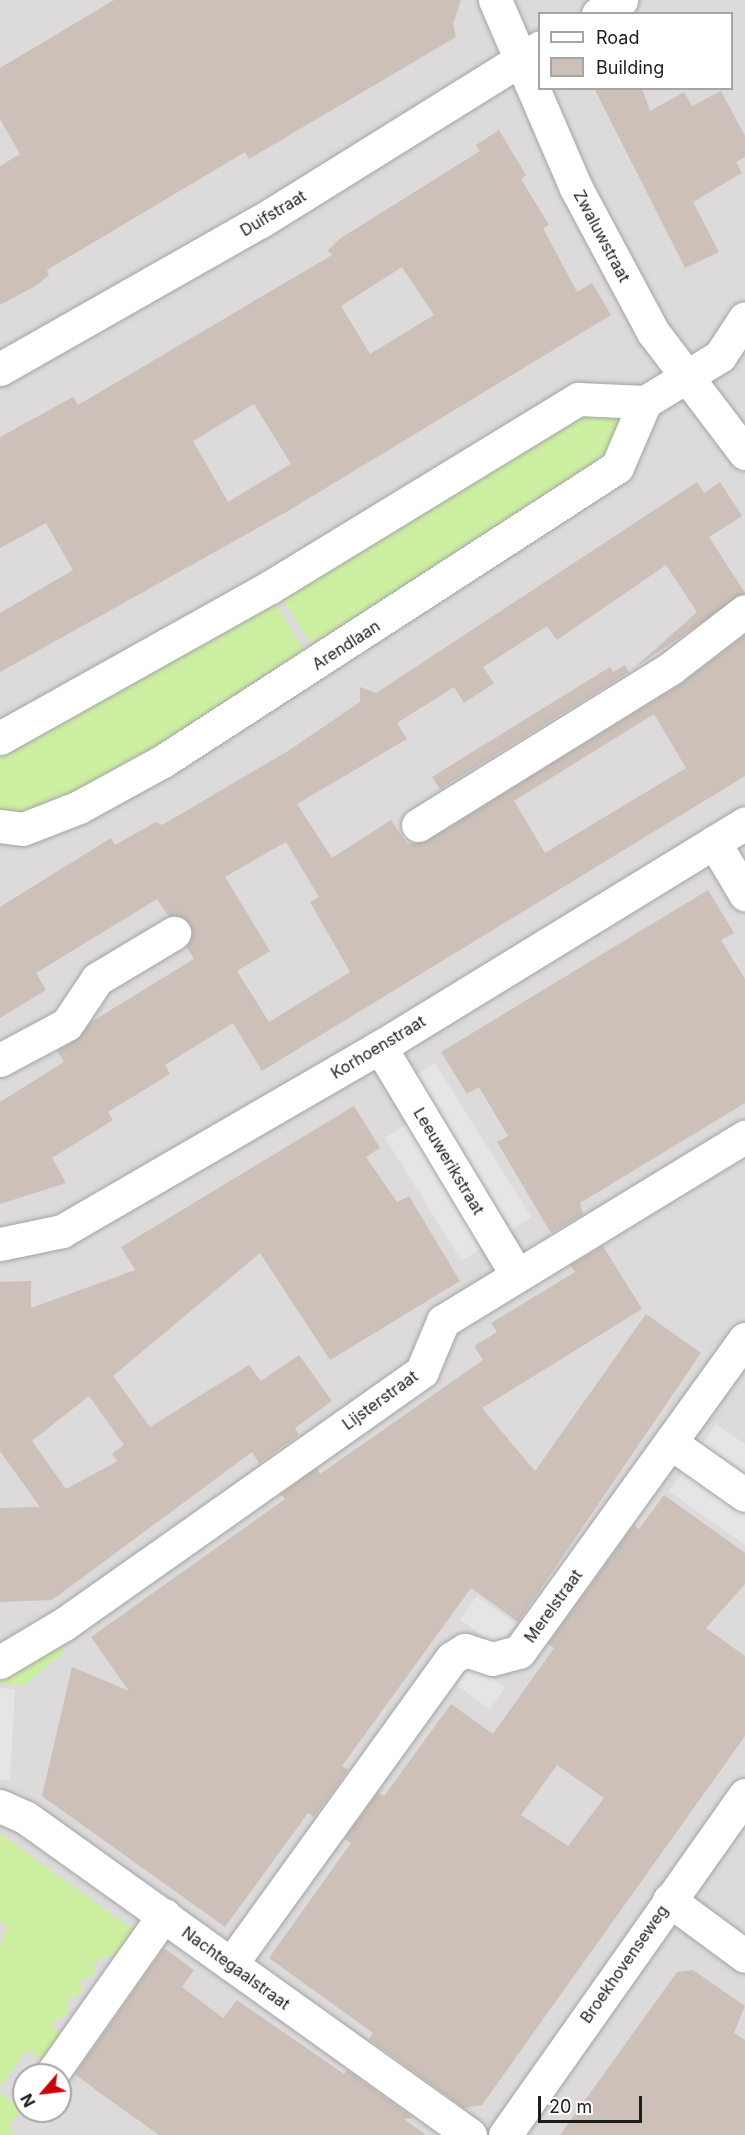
<!DOCTYPE html>
<html>
<head>
<meta charset="utf-8">
<style>
	body { margin:0 }
	#map { position:relative; width:745px; height:2135px; overflow:hidden; background:#f0eae2; font-family:Inter,sans-serif }
	div>[style] { position:absolute }
	.residential>* { inset:0; background:#dcdada }
	.grass>* { inset:0; background:#cdefa2 }
	.parking>* { inset:0; background:#e5e5e5; transform-origin:0 0 }
	.building>* { inset:0; background:#ccc0b8 }
	.roads { filter:drop-shadow(0 0 2px #a4a4a4) drop-shadow(0 0 2px #a4a4a4) }
	.minor>* { height:33px; margin:-16.5px; padding:0 16.5px; transform-origin:16.5px; border-radius:16.5px; background:#fff }
	span { translate:-50% -50%; white-space:nowrap; text-align:center; line-height:1.15; -webkit-text-stroke:6px #fff; paint-order:stroke }
	.street-label { font-size:16px; color:#1d1d1d }
	.legend { position:absolute; left:538px; top:12px; width:195px; height:78px; box-sizing:border-box; background:#fff; border:2px solid #a5a5a5; margin:0; padding:8px 10px; list-style:none; font-size:18px; color:#1d1d1d }
	.legend li { display:flex; align-items:center; gap:12px; height:30px }
	.legend b { width:30px; border:2px solid #a5a5a5 }
	.north { position:absolute; left:12px; top:2063px; width:60px; height:60px; box-sizing:border-box; background:#fff; border:2px solid #a5a5a5; border-radius:50%; rotate:242deg; font-size:16px; font-weight:700; line-height:24px; text-align:center; color:#1d1d1d }
	.north::after { content:''; display:block; margin:auto; width:21px; height:27px; background:#cb000d; clip-path:polygon(50% 0,100% 100%,50% 72%,0 100%) }
	.scale { position:absolute; left:538px; top:2096px; width:104px; height:27px; box-sizing:border-box; border:3px solid #1d1d1d; border-top:0; padding-left:8px; font-size:18px; line-height:21px; white-space:nowrap; color:#1d1d1d; -webkit-text-stroke:4px #fff; paint-order:stroke }
</style>
</head>
<body>
<div id="map">
	<div class="residential">
		<div style="clip-path:polygon(evenodd,0 0,745px 0,745px 2135px,0 2135px,0 0,540px 14px,732px 14px,732px 88px,540px 88px,540px 14px,0 0,24px 2075px,60px 2075px,60px 2111px,24px 2111px,24px 2075px)"></div>
	</div>
	<div class="grass">
		<div style="clip-path:polygon(624px 414px,611px 455px,317px 653px,278px 593px,572px 416px)"></div>
		<div style="clip-path:polygon(271px 597px,309px 657px,213px 720px,33px 815px,0 815px,0 752px)"></div>
		<div style="clip-path:polygon(61px 1643px,64px 1652px,25px 1685px,0 1684px,0 1678px)"></div>
		<div style="clip-path:polygon(0 1834px,135px 1931px,132px 1946px,93px 1963px,96px 1974px,80px 1981px,82px 1993px,66px 2002px,69px 2014px,52px 2022px,56px 2033px,68px 2029px,46px 2062px,27px 2050px,0 2087px,0 1948px,7px 1925px,0 1922px)"></div>
		<div style="clip-path:polygon(0 2093px,22px 2109px,8px 2127px,15px 2135px,0 2135px)"></div>
	</div>
	<div class="parking">
		<div style="left:435px;top:1063px;width:182px;height:24px;rotate:58deg"></div>
		<div style="left:407px;top:1124px;width:145px;height:26px;rotate:58deg"></div>
		<div style="clip-path:polygon(716px 1424px,745px 1444px,745px 1545px,669px 1491px)"></div>
		<div style="left:477px;top:1596px;width:47px;height:29px;rotate:36deg"></div>
		<div style="left:472px;top:1663px;width:41px;height:27px;rotate:36deg"></div>
		<div style="clip-path:polygon(0 1688px,15px 1689px,10px 1781px,0 1780px)"></div>
	</div>
	<div class="building">
		<div style="clip-path:polygon(114px 0,461px 0,453px 24px,456px 37px,249px 159px,245px 152px,47px 270px,49px 275px,37px 285px,0 305px,0 166px,20px 154px,0 119px,0 68px)"></div>
		<div style="clip-path:polygon(594px 88px,642px 88px,650px 111px,684px 92px,692px 106px,721px 91px,745px 136px,745px 157px,736px 162px,742px 173px,693px 202px,719px 252px,685px 268px)"></div>
		<div style="clip-path:polygon(evenodd,499px 130px,526px 175px,521px 179px,549px 225px,543px 228px,577px 292px,592px 283px,611px 315px,288px 511px,0 672px,0 613px,73px 570px,46px 523px,0 548px,0 437px,73px 397px,78px 405px,332px 255px,328px 250px,341px 238px,480px 151px,476px 145px,499px 130px,402px 267px,434px 315px,370px 354px,341px 306px,402px 267px,499px 130px,254px 404px,291px 464px,228px 502px,193px 441px,254px 404px)"></div>
		<div style="clip-path:polygon(evenodd,697px 482px,704px 493px,720px 482px,742px 516px,709px 537px,745px 593px,633px 669px,697px 612px,666px 565px,557px 640px,547px 626px,483px 667px,494px 683px,464px 703px,454px 687px,397px 723px,407px 739px,297px 804px,332px 858px,391px 820px,407px 844px,427px 841px,681px 684px,745px 635px,745px 776px,262px 1071px,233px 1023px,165px 1065px,170px 1074px,108px 1112px,113px 1120px,52px 1158px,66px 1183px,0 1204px,0 1102px,64px 1062px,57px 1051px,76px 1040px,91px 1022px,194px 959px,186px 946px,193px 933px,190px 923px,168px 916px,157px 899px,36px 973px,46px 990px,0 1018px,0 907px,111px 838px,115px 845px,156px 822px,162px 825px,288px 751px,360px 702px,360px 687px,376px 693px,697px 482px,654px 714px,686px 768px,545px 853px,514px 801px,654px 714px,697px 482px,286px 842px,319px 897px,310px 902px,350px 972px,269px 1022px,237px 971px,270px 951px,225px 877px,286px 842px)"></div>
		<div style="clip-path:polygon(625px 665px,629px 672px,440px 789px,432px 777px,610px 667px,613px 672px)"></div>
		<div style="clip-path:polygon(708px 890px,734px 933px,721px 940px,745px 979px,745px 1103px,580px 1203px,583px 1214px,551px 1233px,497px 1142px,508px 1136px,479px 1087px,467px 1094px,441px 1052px)"></div>
		<div style="clip-path:polygon(evenodd,354px 1106px,380px 1148px,366px 1157px,397px 1202px,409px 1196px,460px 1281px,330px 1360px,260px 1253px,113px 1376px,150px 1427px,249px 1365px,261px 1381px,299px 1355px,332px 1401px,295px 1428px,299px 1435px,259px 1463px,252px 1452px,52px 1600px,0 1602px,0 1508px,40px 1507px,0 1451px,0 1282px,31px 1281px,31px 1308px,135px 1270px,121px 1247px,354px 1106px,89px 1396px,124px 1445px,112px 1454px,118px 1461px,66px 1489px,32px 1441px,89px 1396px)"></div>
		<div style="clip-path:polygon(603px 1246px,642px 1309px,482px 1408px,535px 1471px,646px 1314px,701px 1353px,518px 1622px,471px 1588px,342px 1766px,348px 1770px,314px 1817px,308px 1813px,225px 1927px,42px 1796px,72px 1667px,129px 1691px,91px 1637px,285px 1499px,281px 1494px,317px 1468px,320px 1474px,483px 1360px,474px 1346px,497px 1332px,491px 1323px,575px 1272px,570px 1265px)"></div>
		<div style="clip-path:polygon(evenodd,664px 1495px,745px 1553px,745px 1584px,706px 1628px,745px 1656px,745px 1736px,482px 2105px,464px 2108px,369px 2039px,373px 2033px,269px 1958px,351px 1843px,344px 1839px,378px 1792px,384px 1796px,451px 1704px,493px 1734px,554px 1648px,548px 1644px,634px 1525px,639px 1529px,664px 1495px,557px 1765px,604px 1798px,568px 1846px,521px 1815px,557px 1765px)"></div>
		<div style="clip-path:polygon(164px 1948px,194px 1970px,182px 1987px,223px 2018px,237px 2000px,344px 2074px,347px 2070px,413px 2118px,404px 2119px,426px 2135px,159px 2135px,100px 2093px,75px 2074px)"></div>
		<div style="clip-path:polygon(693px 1970px,745px 2006px,734px 2033px,745px 2040px,745px 2135px,560px 2135px,677px 1972px)"></div>
	</div>
	<div class="roads">
		<div class="minor">
			<div style="left:495px;top:0;width:205px;rotate:66.7deg"></div>
			<div style="left:576px;top:188px;width:163px;rotate:61.9deg"></div>
			<div style="left:653px;top:332px;width:152px;rotate:52.8deg"></div>
			<div style="left:598px;top:14px;width:27px;rotate:-31deg"></div>
			<div style="left:0;top:369px;width:300px;rotate:-29.6deg"></div>
			<div style="left:261px;top:221px;width:329px;rotate:-31.9deg"></div>
			<div style="left:0;top:738px;width:309px;rotate:-29.2deg"></div>
			<div style="left:270px;top:587px;width:361px;rotate:-31.4deg"></div>
			<div style="left:578px;top:399px;width:67px;rotate:2.6deg"></div>
			<div style="left:645px;top:402px;width:88px;rotate:-31.5deg"></div>
			<div style="left:720px;top:356px;width:45px;rotate:-56.7deg"></div>
			<div style="left:418px;top:825px;width:298px;rotate:-31.8deg"></div>
			<div style="left:671px;top:668px;width:93px;rotate:-37.6deg"></div>
			<div style="left:0;top:826px;width:23px;rotate:7deg"></div>
			<div style="left:23px;top:829px;width:60px;rotate:-21.4deg"></div>
			<div style="left:79px;top:807px;width:96px;rotate:-28.7deg"></div>
			<div style="left:163px;top:761px;width:541px;rotate:-32.93deg"></div>
			<div style="left:617px;top:467px;width:71px;rotate:-66.7deg"></div>
			<div style="left:714px;top:842px;width:61px;rotate:59.2deg"></div>
			<div style="left:380px;top:1047px;width:266px;rotate:59deg"></div>
			<div style="left:0;top:1060px;width:76px;rotate:-28.2deg"></div>
			<div style="left:67px;top:1024px;width:54px;rotate:-56.3deg"></div>
			<div style="left:97px;top:979px;width:90px;rotate:-30.9deg"></div>
			<div style="left:0;top:1244px;width:63px;rotate:-11.8deg"></div>
			<div style="left:62px;top:1231px;width:367px;rotate:-30.1deg"></div>
			<div style="left:380px;top:1047px;width:428px;rotate:-31.5deg"></div>
			<div style="left:671px;top:1443px;width:90px;rotate:35.1deg"></div>
			<div style="left:0;top:1662px;width:74px;rotate:-30.7deg"></div>
			<div style="left:64px;top:1624px;width:438px;rotate:-35.2deg"></div>
			<div style="left:422px;top:1371px;width:54px;rotate:-67.2deg"></div>
			<div style="left:443px;top:1321px;width:354px;rotate:-31.4deg"></div>
			<div style="left:0;top:1806px;width:27px;rotate:24deg"></div>
			<div style="left:25px;top:1817px;width:547px;rotate:35.55deg"></div>
			<div style="left:669px;top:1900px;width:94px;rotate:36.4deg"></div>
			<div style="left:231px;top:1964px;width:377px;rotate:-54.2deg"></div>
			<div style="left:452px;top:1658px;width:15px;rotate:-32deg"></div>
			<div style="left:465px;top:1650px;width:28px;rotate:18deg"></div>
			<div style="left:492px;top:1659px;width:28px;rotate:-15deg"></div>
			<div style="left:519px;top:1652px;width:386px;rotate:-54.2deg"></div>
			<div style="left:51px;top:2075px;width:196px;rotate:-54.8deg"></div>
			<div style="left:505px;top:2135px;width:416px;rotate:-54.8deg"></div>
		</div>
	</div>
	<div class="street-label">
		<span style="left:273px;top:213px;rotate:-31deg">Duifstraat</span>
		<span style="left:602px;top:236px;rotate:62deg">Zwaluwstraat</span>
		<span style="left:346px;top:645px;rotate:-33deg">Arendlaan</span>
		<span style="left:378px;top:1047px;rotate:-31deg">Korhoenstraat</span>
		<span style="left:449px;top:1161px;rotate:59deg">Leeuwerikstraat</span>
		<span style="left:380px;top:1400px;rotate:-36deg">Lijsterstraat</span>
		<span style="left:553px;top:1606px;rotate:-54deg">Merelstraat</span>
		<span style="left:624px;top:1964px;rotate:-55deg">Broekhovenseweg</span>
		<span style="left:236px;top:1968px;rotate:36deg">Nachtegaalstraat</span>
	</div>
	<ul class="legend">
	<li><b style="height:8px;background:#fff"></b>Road</li>
	<li><b style="height:16px;background:#ccc0b8"></b>Building</li>
	</ul>
	<div class="north">N</div>
	<div class="scale">20 m</div>
</div>
</body>
</html>
